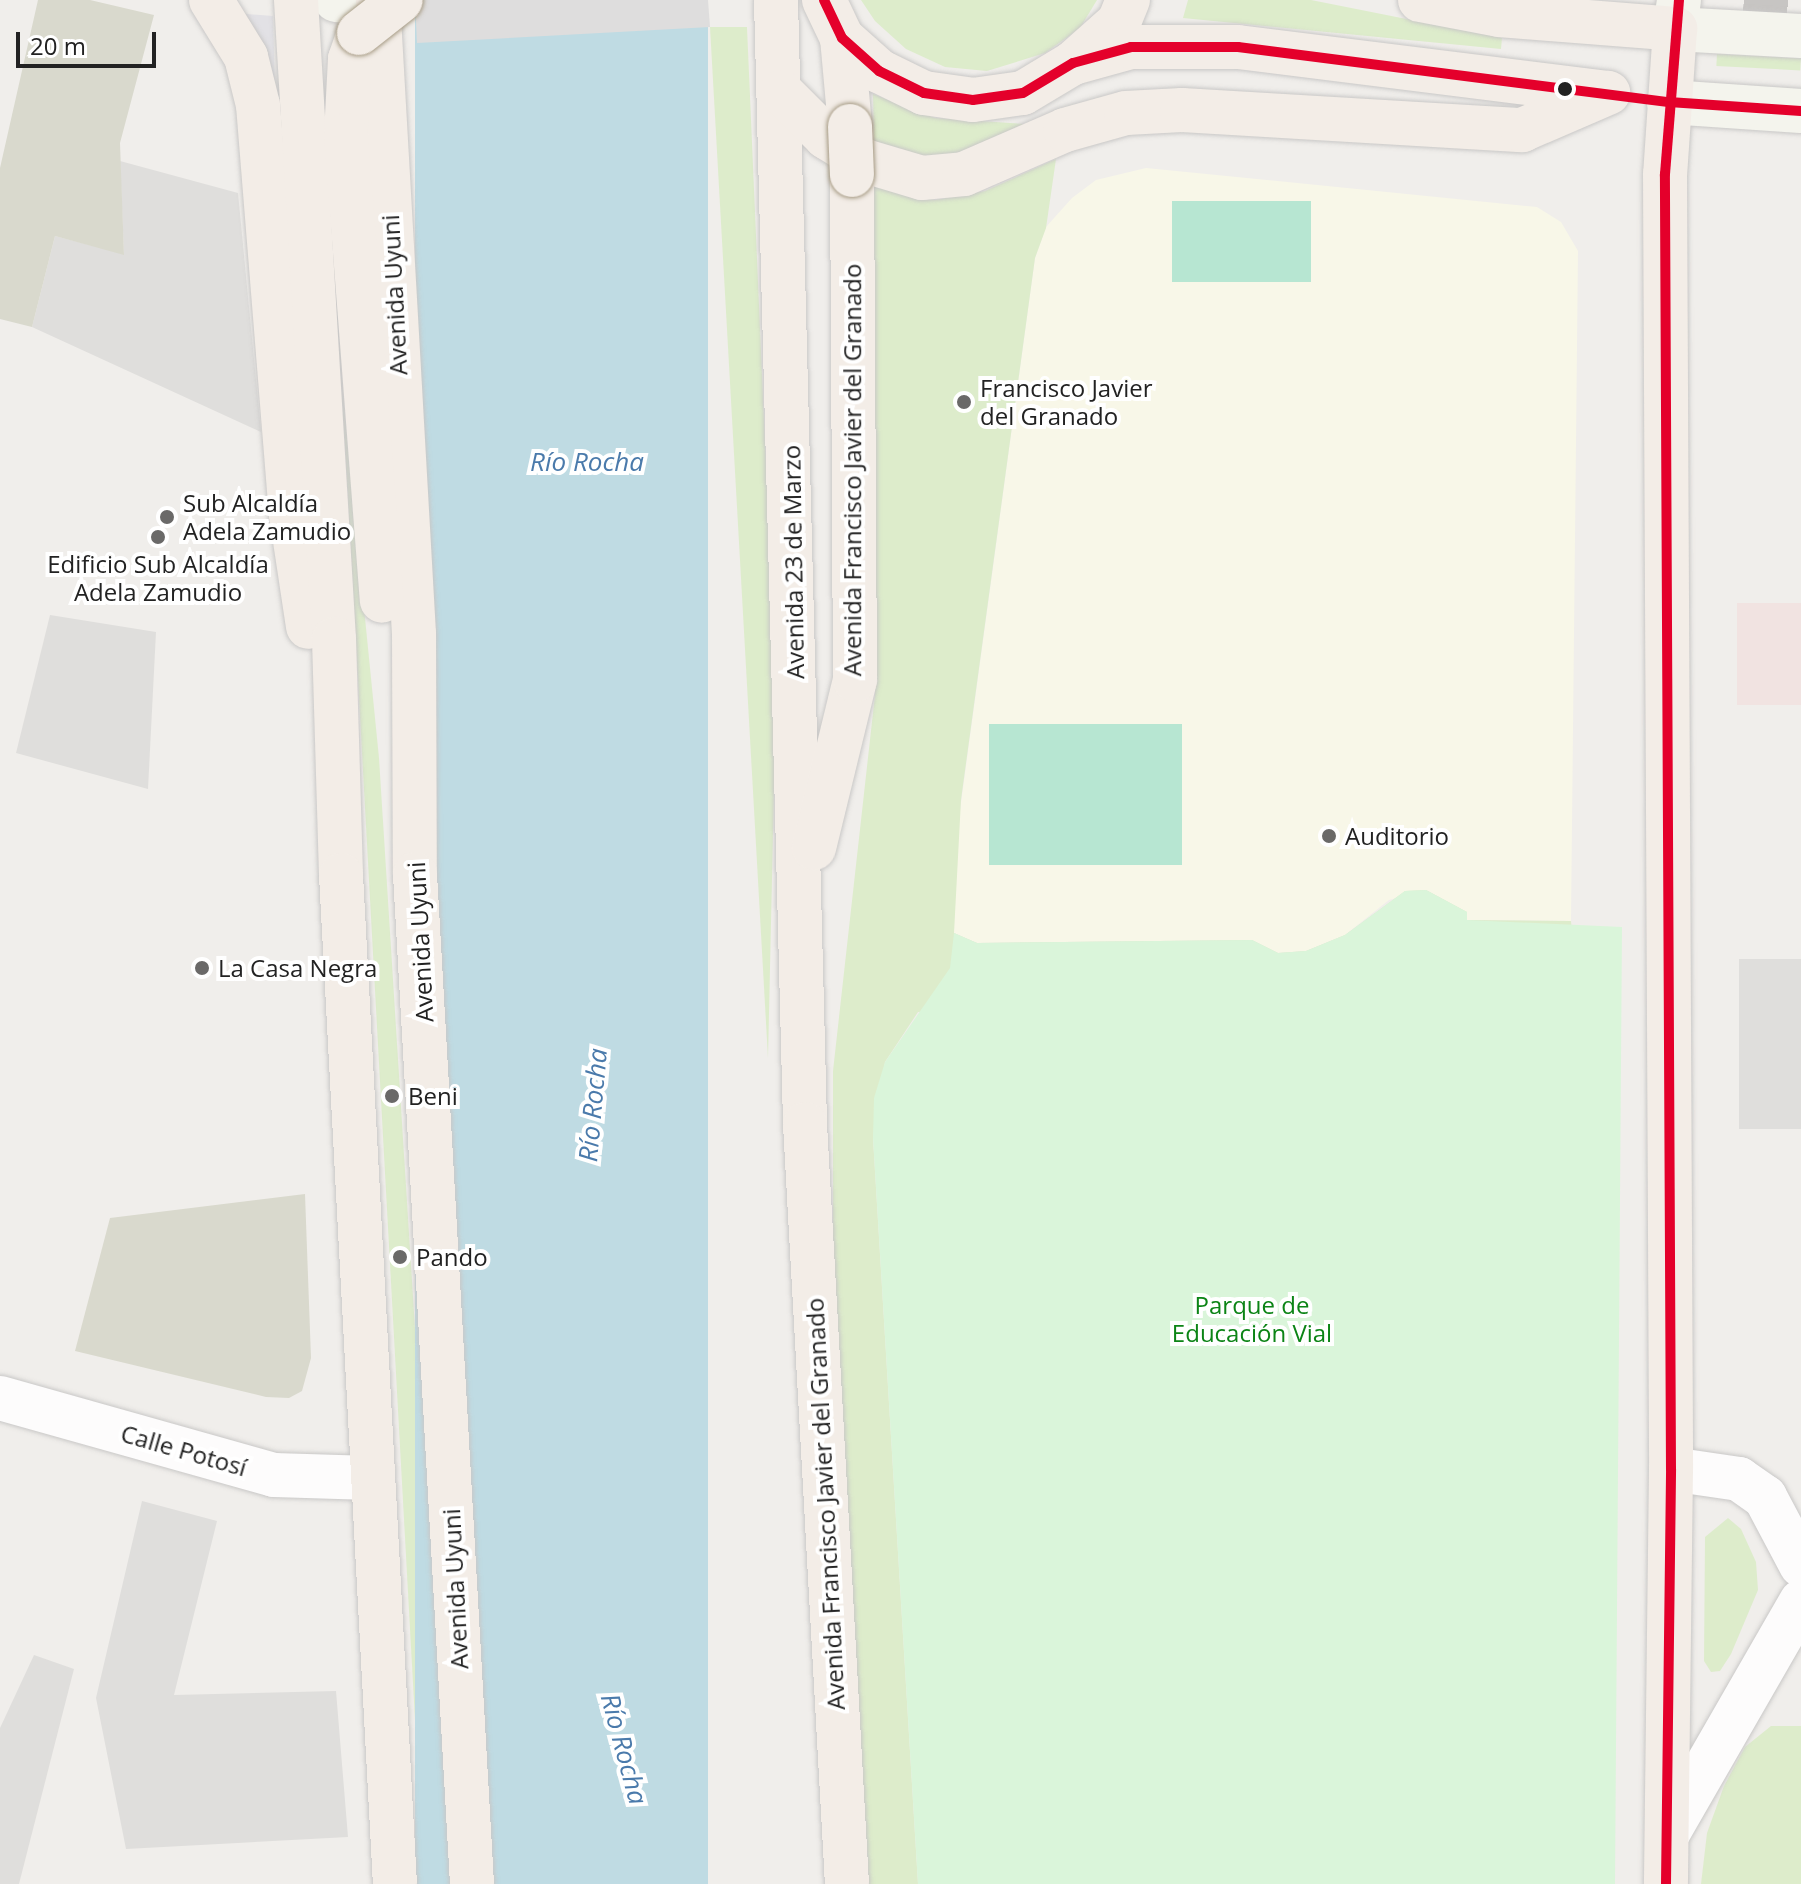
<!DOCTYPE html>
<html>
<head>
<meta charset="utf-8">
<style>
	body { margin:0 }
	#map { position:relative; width:1801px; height:1884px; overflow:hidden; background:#f0eeeb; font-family:"Open Sans",sans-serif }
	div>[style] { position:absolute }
	.residential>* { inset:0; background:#dfdedc; transform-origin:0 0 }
	.commercial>* { inset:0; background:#f1e3e1; transform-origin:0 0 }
	.education>* { inset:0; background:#f8f7e8 }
	.construction>* { inset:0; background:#d9d9cd }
	.grass>* { inset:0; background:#ddeccb; transform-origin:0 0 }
	.park>* { inset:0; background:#daf5da }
	.pitch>* { inset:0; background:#b7e6d2; transform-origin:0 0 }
	.plaza>* { inset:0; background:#e2e1e5 }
	.water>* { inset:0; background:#bfdbe3; transform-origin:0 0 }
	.pier>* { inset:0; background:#dedddd }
	.primary-tunnel>* { height:44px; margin-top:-22px; transform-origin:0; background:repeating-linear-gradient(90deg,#c7c5c3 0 44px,transparent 0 66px) }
	.roads { filter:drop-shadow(0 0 2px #c9c8c7) drop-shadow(0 0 2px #c9c8c7) }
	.street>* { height:44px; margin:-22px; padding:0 22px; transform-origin:22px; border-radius:22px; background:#fdfcfc }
	.secondary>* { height:44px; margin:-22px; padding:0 22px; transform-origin:22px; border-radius:22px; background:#f4f4ed }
	.primary>* { height:44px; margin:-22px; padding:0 22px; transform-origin:22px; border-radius:22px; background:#f3ede7 }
	.bridges { filter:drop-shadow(0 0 2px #a79c86) drop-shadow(0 0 2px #a79c86) }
	.primary-bridge>* { height:44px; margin:-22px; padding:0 22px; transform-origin:22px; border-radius:22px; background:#f3ede7 }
	.bus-1>* { height:10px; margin:-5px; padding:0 5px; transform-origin:5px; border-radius:5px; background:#e4002b }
	.dots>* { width:22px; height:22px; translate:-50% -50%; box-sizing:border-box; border:4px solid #fff; border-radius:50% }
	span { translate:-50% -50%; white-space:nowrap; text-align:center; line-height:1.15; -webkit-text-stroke:8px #fff; paint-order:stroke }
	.street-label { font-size:24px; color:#222 }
	.poi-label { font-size:24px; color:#222 }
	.left { translate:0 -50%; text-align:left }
	.park-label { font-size:24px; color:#0c8416 }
	.water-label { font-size:26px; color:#4a7aab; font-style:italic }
	.scale { position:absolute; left:16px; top:32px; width:140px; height:36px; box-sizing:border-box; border:4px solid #222; border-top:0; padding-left:10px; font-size:24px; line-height:28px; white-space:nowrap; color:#222; -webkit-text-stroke:6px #fff; paint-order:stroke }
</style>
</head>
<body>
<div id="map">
	<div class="residential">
		<div style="clip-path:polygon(120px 161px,238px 193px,261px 432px,32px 327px,55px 236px,124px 254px)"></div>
		<div style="clip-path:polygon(50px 615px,156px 632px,148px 789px,16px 753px)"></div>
		<div style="left:1801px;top:959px;width:170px;height:62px;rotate:90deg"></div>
		<div style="clip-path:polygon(142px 1501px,217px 1521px,174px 1695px,336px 1691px,348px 1837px,126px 1849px,96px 1698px)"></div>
		<div style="clip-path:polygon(34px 1655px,74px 1669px,19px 1884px,0 1884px,0 1728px)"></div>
	</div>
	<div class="commercial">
		<div style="left:1737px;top:603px;width:64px;height:102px"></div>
	</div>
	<div class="education">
		<div style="clip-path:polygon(1146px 168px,1537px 207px,1561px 222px,1578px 251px,1571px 921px,1467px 920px,1466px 912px,1426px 890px,1389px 900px,1345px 935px,1306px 951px,1278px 953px,1252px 940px,977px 943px,954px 933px,955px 847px,1035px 258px,1046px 227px,1072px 198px,1096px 180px)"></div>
	</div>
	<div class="construction">
		<div style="clip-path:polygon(38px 0,90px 0,154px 15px,120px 143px,124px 255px,55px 236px,32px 327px,0 319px,0 168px)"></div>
		<div style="clip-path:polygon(305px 1194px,311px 1358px,302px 1391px,289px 1398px,266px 1397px,75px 1351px,110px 1218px)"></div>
	</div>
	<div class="grass">
		<div style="clip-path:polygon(861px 0,1097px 0,1080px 28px,1045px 53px,987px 71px,945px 67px,906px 49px,875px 21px)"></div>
		<div style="clip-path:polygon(1188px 0,1311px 0,1502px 38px,1501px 49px,1183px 18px)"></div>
		<div style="clip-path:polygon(710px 27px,747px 27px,776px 699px,768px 1058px)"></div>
		<div style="left:1717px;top:54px;width:84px;height:12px;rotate:3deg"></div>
		<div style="clip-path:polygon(873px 94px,935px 118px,1024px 124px,947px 158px,911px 156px,874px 144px)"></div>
		<div style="clip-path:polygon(1056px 159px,1046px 228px,1035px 258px,961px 800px,954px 933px,977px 943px,1252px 940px,1278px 953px,1306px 951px,1345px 935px,1405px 891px,1426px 890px,1467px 912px,1467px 920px,1571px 921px,1576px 974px,918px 1012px,885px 1062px,873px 1138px,918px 1884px,869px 1884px,833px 1282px,833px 1071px,875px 695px,874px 185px,935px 200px,985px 191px)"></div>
		<div style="clip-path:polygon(342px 388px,379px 758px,450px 1884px,424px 1884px)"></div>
		<div style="clip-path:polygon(1728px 1518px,1741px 1529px,1756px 1562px,1758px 1590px,1731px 1654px,1720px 1671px,1711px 1672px,1704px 1661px,1705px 1537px)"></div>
		<div style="clip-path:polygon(1771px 1726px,1801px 1726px,1801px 1884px,1701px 1884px,1707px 1833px,1724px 1786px,1745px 1747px)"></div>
	</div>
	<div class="park">
		<div style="clip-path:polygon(1426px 890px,1467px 912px,1467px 920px,1622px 927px,1615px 1884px,918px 1884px,873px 1138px,874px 1098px,885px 1062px,950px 968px,954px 933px,977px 943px,1252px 940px,1278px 953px,1306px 951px,1345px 935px,1405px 891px)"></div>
	</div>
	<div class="pitch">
		<div style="left:1172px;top:201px;width:139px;height:81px"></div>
		<div style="left:989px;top:724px;width:193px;height:141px"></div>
	</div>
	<div class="plaza">
		<div style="clip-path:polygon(234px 13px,273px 16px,275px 88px)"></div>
	</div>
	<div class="water">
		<div style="left:415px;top:0;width:293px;height:1887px"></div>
	</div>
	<div class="pier">
		<div style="clip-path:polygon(415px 0,708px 0,710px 27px,417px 43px)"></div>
	</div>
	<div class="primary-tunnel">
		<div style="left:1744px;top:0;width:57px;rotate:7deg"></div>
	</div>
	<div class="roads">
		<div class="street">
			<div style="left:0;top:1398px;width:285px;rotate:15.7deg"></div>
			<div style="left:274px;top:1475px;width:97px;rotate:1.8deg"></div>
			<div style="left:1671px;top:1469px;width:69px;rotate:8.4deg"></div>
			<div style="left:1739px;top:1479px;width:32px;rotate:35deg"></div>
			<div style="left:1765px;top:1497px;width:77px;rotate:62.1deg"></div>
			<div style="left:1668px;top:1833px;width:267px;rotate:-60.1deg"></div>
		</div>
		<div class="secondary">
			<div style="left:336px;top:0;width:22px;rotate:5deg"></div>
			<div style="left:1679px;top:0;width:29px;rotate:98deg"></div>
			<div style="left:1675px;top:29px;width:126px;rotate:3.2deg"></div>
			<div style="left:1669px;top:102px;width:132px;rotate:3.9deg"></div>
		</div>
		<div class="primary">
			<div style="left:211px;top:0;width:67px;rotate:58.4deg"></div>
			<div style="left:246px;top:57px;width:49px;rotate:76deg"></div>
			<div style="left:258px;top:105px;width:410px;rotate:85.4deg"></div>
			<div style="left:291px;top:514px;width:114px;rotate:81.4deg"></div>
			<div style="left:296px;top:0;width:640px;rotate:86.6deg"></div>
			<div style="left:334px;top:639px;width:236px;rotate:88.3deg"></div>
			<div style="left:341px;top:875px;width:1010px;rotate:86.94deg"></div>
			<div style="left:378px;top:0;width:635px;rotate:86.75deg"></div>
			<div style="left:414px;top:634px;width:240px;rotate:89.8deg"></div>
			<div style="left:415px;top:874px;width:1012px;rotate:86.77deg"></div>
			<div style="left:776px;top:0;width:1124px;rotate:88.52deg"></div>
			<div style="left:805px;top:1124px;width:761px;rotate:86.84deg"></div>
			<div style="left:824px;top:0;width:42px;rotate:64.7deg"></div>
			<div style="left:842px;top:38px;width:50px;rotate:41.7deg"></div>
			<div style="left:879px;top:71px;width:50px;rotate:26.1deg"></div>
			<div style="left:924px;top:93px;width:49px;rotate:8.1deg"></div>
			<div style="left:973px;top:100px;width:50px;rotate:-8deg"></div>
			<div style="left:1023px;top:93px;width:58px;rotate:-31deg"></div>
			<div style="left:1073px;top:63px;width:62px;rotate:-41.7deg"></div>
			<div style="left:1119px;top:22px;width:24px;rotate:-68deg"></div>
			<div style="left:1420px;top:0;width:80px;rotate:10.8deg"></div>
			<div style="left:1499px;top:15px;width:177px;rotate:4.5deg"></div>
			<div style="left:1675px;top:29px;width:145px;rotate:93.9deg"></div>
			<div style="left:1665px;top:174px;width:1295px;rotate:89.73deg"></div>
			<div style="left:1671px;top:1469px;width:415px;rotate:90.7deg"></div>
			<div style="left:359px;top:33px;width:28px;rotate:109deg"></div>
			<div style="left:350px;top:59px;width:76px;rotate:93deg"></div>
			<div style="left:346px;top:135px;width:467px;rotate:85.6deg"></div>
			<div style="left:842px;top:38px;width:88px;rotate:84.8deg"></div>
			<div style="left:1073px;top:63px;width:60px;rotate:-15.4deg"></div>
			<div style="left:1131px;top:47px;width:107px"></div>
			<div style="left:1238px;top:47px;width:371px;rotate:7.1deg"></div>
			<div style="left:781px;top:92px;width:64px;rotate:45deg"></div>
			<div style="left:826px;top:137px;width:46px;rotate:31.6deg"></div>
			<div style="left:865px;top:161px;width:59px;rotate:16.6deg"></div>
			<div style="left:922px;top:178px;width:42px;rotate:-5.4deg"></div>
			<div style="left:964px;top:174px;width:110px;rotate:-23.5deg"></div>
			<div style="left:1065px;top:130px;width:63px;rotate:-15.6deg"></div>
			<div style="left:1126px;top:113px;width:56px;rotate:-3.1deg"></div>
			<div style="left:1182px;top:110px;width:341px;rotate:3.4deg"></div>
			<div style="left:1522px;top:130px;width:94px;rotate:-23.3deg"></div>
			<div style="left:814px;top:848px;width:173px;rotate:-76.3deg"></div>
			<div style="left:855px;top:680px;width:505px;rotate:-90.34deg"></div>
		</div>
	</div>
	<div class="bridges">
		<div class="primary-bridge">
			<div style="left:359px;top:33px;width:53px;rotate:-38.2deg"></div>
			<div style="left:850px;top:126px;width:49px;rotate:87.7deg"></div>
		</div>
	</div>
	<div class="bus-1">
		<div style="left:824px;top:0;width:42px;rotate:64.7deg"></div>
		<div style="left:842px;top:38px;width:50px;rotate:41.7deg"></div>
		<div style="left:879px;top:71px;width:50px;rotate:26.1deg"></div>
		<div style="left:924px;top:93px;width:49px;rotate:8.1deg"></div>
		<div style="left:973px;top:100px;width:50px;rotate:-8deg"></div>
		<div style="left:1023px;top:93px;width:58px;rotate:-31deg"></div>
		<div style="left:1073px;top:63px;width:60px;rotate:-15.4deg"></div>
		<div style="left:1131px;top:47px;width:107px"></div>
		<div style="left:1238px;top:47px;width:434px;rotate:7.3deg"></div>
		<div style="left:1669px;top:102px;width:132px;rotate:3.9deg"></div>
		<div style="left:1666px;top:1884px;width:415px;rotate:-89.3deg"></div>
		<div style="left:1671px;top:1469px;width:1295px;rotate:-90.27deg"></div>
		<div style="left:1665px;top:174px;width:175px;rotate:-85.4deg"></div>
	</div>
	<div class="dots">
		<div style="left:1565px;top:89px;background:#222"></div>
		<div style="left:964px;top:402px;background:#6a6968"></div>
		<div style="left:167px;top:517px;background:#6a6968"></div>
		<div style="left:158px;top:537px;background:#6a6968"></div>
		<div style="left:1329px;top:836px;background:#6a6968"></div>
		<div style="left:202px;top:968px;background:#6a6968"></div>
		<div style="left:392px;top:1096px;background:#6a6968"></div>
		<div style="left:400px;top:1257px;background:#6a6968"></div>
	</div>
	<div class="street-label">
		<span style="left:394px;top:295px;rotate:-93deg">Avenida Uyuni</span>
		<span style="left:852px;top:470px;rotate:-90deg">Avenida Francisco Javier del Granado</span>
		<span style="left:793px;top:562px;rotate:-91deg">Avenida 23 de Marzo</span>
		<span style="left:420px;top:942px;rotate:-93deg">Avenida Uyuni</span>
		<span style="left:184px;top:1450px;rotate:16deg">Calle Potosí</span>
		<span style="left:825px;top:1504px;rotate:-93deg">Avenida Francisco Javier del Granado</span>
		<span style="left:455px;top:1589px;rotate:-93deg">Avenida Uyuni</span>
	</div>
	<div class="poi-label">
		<span class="left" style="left:980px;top:402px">Francisco Javier<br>del Granado</span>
		<span class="left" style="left:183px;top:517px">Sub Alcaldía<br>Adela Zamudio</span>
		<span style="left:158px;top:578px">Edificio Sub Alcaldía<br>Adela Zamudio</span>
		<span class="left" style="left:1345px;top:836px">Auditorio</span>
		<span class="left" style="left:218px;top:968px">La Casa Negra</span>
		<span class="left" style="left:408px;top:1096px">Beni</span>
		<span class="left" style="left:416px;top:1257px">Pando</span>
	</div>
	<div class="park-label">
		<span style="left:1252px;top:1319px">Parque de<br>Educación Vial</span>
	</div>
	<div class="water-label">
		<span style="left:587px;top:462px">Río Rocha</span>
		<span style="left:593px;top:1105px;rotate:-85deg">Río Rocha</span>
		<span style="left:624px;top:1749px;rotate:75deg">Río Rocha</span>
	</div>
	<div class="scale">20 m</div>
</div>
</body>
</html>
